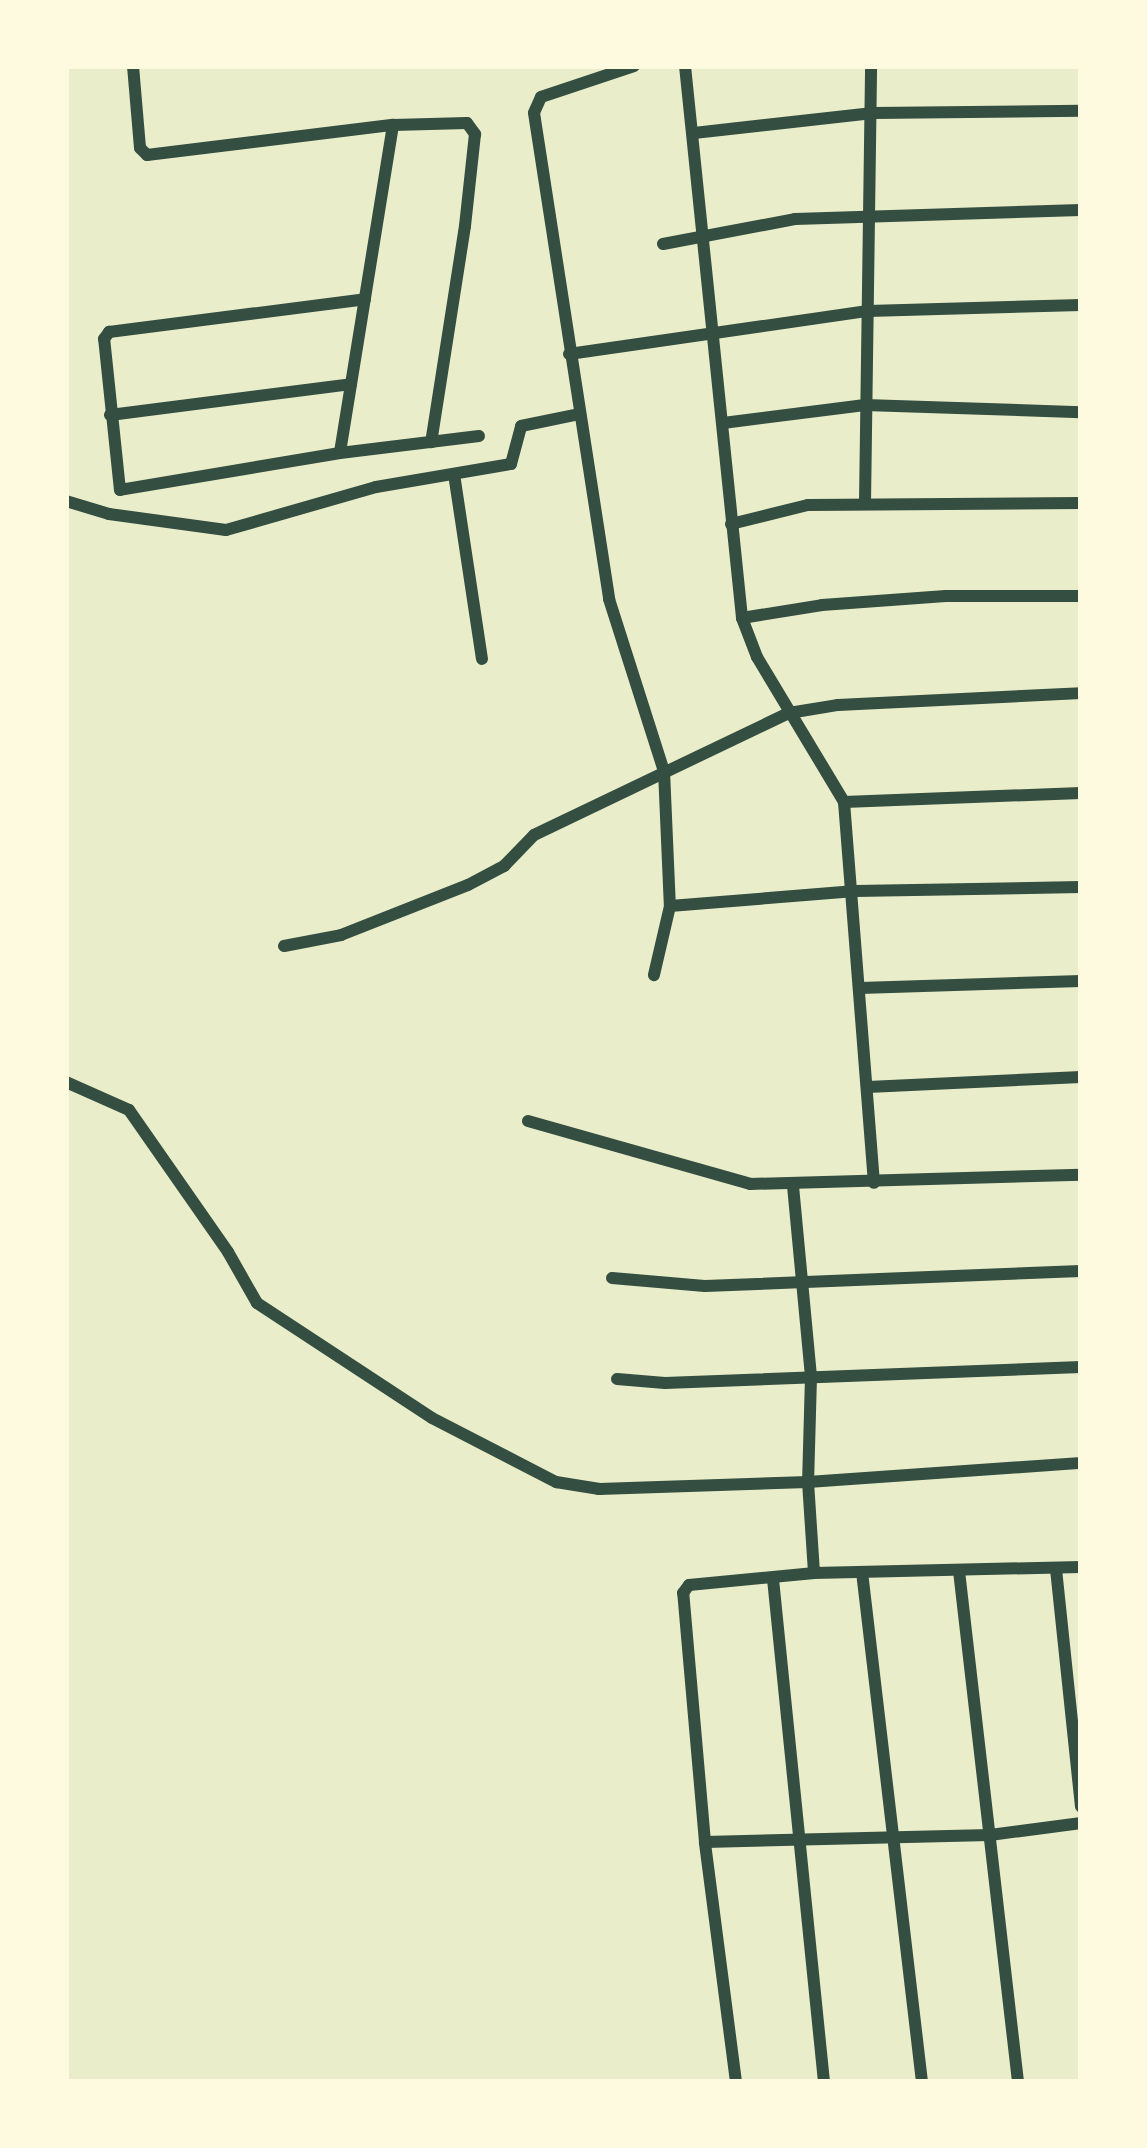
<!DOCTYPE html>
<html>
<head>
<meta charset="utf-8">
<style>
	body { margin:0 }
	#map { position:relative; width:1147px; height:2148px; overflow:hidden; background:#e9edc9; font-family:"Varela Round",sans-serif }
	div>[style] { position:absolute }
	.minor>* { height:12px; margin:-6px; padding:0 6px; transform-origin:6px; border-radius:6px; background:#344e41 }
	span { translate:-50% -50%; white-space:nowrap; text-align:center; line-height:1.15; -webkit-text-stroke:10px #fefae0; paint-order:stroke }
	.frame { position:absolute; inset:0; border:69px solid #fefae0; pointer-events:none }
</style>
</head>
<body>
<div id="map">
	<div class="minor">
		<div style="left:133px;top:66px;width:82px;rotate:85.1deg"></div>
		<div style="left:140px;top:148px;width:10px;rotate:45deg"></div>
		<div style="left:147px;top:155px;width:248px;rotate:-7deg"></div>
		<div style="left:393px;top:125px;width:74px;rotate:-1.5deg"></div>
		<div style="left:467px;top:123px;width:14px;rotate:54deg"></div>
		<div style="left:475px;top:134px;width:93px;rotate:96.2deg"></div>
		<div style="left:465px;top:226px;width:219px;rotate:98.9deg"></div>
		<div style="left:634px;top:66px;width:98px;rotate:161.6deg"></div>
		<div style="left:541px;top:97px;width:17px;rotate:114deg"></div>
		<div style="left:534px;top:113px;width:492px;rotate:81.2deg"></div>
		<div style="left:609px;top:599px;width:181px;rotate:72.3deg"></div>
		<div style="left:664px;top:771px;width:135px;rotate:87.5deg"></div>
		<div style="left:670px;top:906px;width:71px;rotate:103.1deg"></div>
		<div style="left:685px;top:66px;width:555px;rotate:84.1deg"></div>
		<div style="left:742px;top:618px;width:42px;rotate:69deg"></div>
		<div style="left:757px;top:657px;width:169px;rotate:59deg"></div>
		<div style="left:844px;top:802px;width:382px;rotate:85.5deg"></div>
		<div style="left:393px;top:125px;width:332px;rotate:99.2deg"></div>
		<div style="left:340px;top:453px;width:140px;rotate:-7deg"></div>
		<div style="left:694px;top:133px;width:180px;rotate:-6.4deg"></div>
		<div style="left:873px;top:113px;width:208px;rotate:-0.6deg"></div>
		<div style="left:663px;top:244px;width:134px;rotate:-10.7deg"></div>
		<div style="left:795px;top:219px;width:286px;rotate:-1.8deg"></div>
		<div style="left:569px;top:354px;width:302px;rotate:-8.2deg"></div>
		<div style="left:868px;top:311px;width:213px;rotate:-1.6deg"></div>
		<div style="left:110px;top:415px;width:243px;rotate:-7.3deg"></div>
		<div style="left:723px;top:423px;width:143px;rotate:-7.2deg"></div>
		<div style="left:865px;top:405px;width:216px;rotate:1.9deg"></div>
		<div style="left:340px;top:453px;width:223px;rotate:170.5deg"></div>
		<div style="left:120px;top:490px;width:152px;rotate:-96deg"></div>
		<div style="left:104px;top:339px;width:9px;rotate:-54deg"></div>
		<div style="left:109px;top:332px;width:258px;rotate:-7.3deg"></div>
		<div style="left:454px;top:474px;width:187px;rotate:81.4deg"></div>
		<div style="left:66px;top:501px;width:45px;rotate:16.8deg"></div>
		<div style="left:109px;top:514px;width:118px;rotate:7.8deg"></div>
		<div style="left:226px;top:530px;width:156px;rotate:-16deg"></div>
		<div style="left:376px;top:487px;width:137px;rotate:-9.7deg"></div>
		<div style="left:511px;top:464px;width:39px;rotate:-75deg"></div>
		<div style="left:521px;top:426px;width:59px;rotate:-11.7deg"></div>
		<div style="left:865px;top:503px;width:437px;rotate:-89.2deg"></div>
		<div style="left:731px;top:524px;width:79px;rotate:-13.9deg"></div>
		<div style="left:808px;top:505px;width:273px;rotate:-0.4deg"></div>
		<div style="left:742px;top:618px;width:81px;rotate:-9.2deg"></div>
		<div style="left:822px;top:605px;width:124px;rotate:-4.2deg"></div>
		<div style="left:946px;top:596px;width:135px"></div>
		<div style="left:844px;top:802px;width:237px;rotate:-2.2deg"></div>
		<div style="left:670px;top:906px;width:186px;rotate:-4.6deg"></div>
		<div style="left:855px;top:891px;width:226px;rotate:-1deg"></div>
		<div style="left:284px;top:946px;width:58px;rotate:-10.9deg"></div>
		<div style="left:341px;top:935px;width:136px;rotate:-21.5deg"></div>
		<div style="left:468px;top:885px;width:41px;rotate:-27.8deg"></div>
		<div style="left:504px;top:866px;width:43px;rotate:-45.9deg"></div>
		<div style="left:534px;top:835px;width:283px;rotate:-25.6deg"></div>
		<div style="left:789px;top:713px;width:50px;rotate:-9.3deg"></div>
		<div style="left:838px;top:705px;width:243px;rotate:-2.8deg"></div>
		<div style="left:860px;top:988px;width:221px;rotate:-1.8deg"></div>
		<div style="left:66px;top:1082px;width:69px;rotate:24deg"></div>
		<div style="left:129px;top:1110px;width:173px;rotate:55.1deg"></div>
		<div style="left:228px;top:1252px;width:59px;rotate:60.4deg"></div>
		<div style="left:257px;top:1303px;width:209px;rotate:33.3deg"></div>
		<div style="left:432px;top:1418px;width:140px;rotate:27.3deg"></div>
		<div style="left:556px;top:1482px;width:44px;rotate:9.2deg"></div>
		<div style="left:599px;top:1489px;width:209px;rotate:-1.9deg"></div>
		<div style="left:808px;top:1482px;width:274px;rotate:-4deg"></div>
		<div style="left:868px;top:1087px;width:213px;rotate:-2.7deg"></div>
		<div style="left:528px;top:1121px;width:231px;rotate:15.8deg"></div>
		<div style="left:750px;top:1184px;width:331px;rotate:-1.6deg"></div>
		<div style="left:793px;top:1186px;width:192px;rotate:84.6deg"></div>
		<div style="left:811px;top:1377px;width:105px;rotate:91.6deg"></div>
		<div style="left:808px;top:1482px;width:91px;rotate:86.2deg"></div>
		<div style="left:612px;top:1278px;width:93px;rotate:4.9deg"></div>
		<div style="left:705px;top:1286px;width:376px;rotate:-2.3deg"></div>
		<div style="left:617px;top:1379px;width:48px;rotate:4.8deg"></div>
		<div style="left:665px;top:1383px;width:416px;rotate:-2.2deg"></div>
		<div style="left:1056px;top:1569px;width:239px;rotate:84deg"></div>
		<div style="left:959px;top:1571px;width:514px;rotate:83.41deg"></div>
		<div style="left:862px;top:1572px;width:514px;rotate:83.29deg"></div>
		<div style="left:773px;top:1579px;width:506px;rotate:84.21deg"></div>
		<div style="left:705px;top:1842px;width:285px;rotate:-1.4deg"></div>
		<div style="left:990px;top:1835px;width:92px;rotate:-7.5deg"></div>
		<div style="left:736px;top:2082px;width:242px;rotate:-97.4deg"></div>
		<div style="left:705px;top:1842px;width:250px;rotate:-95deg"></div>
		<div style="left:683px;top:1593px;width:10px;rotate:-53deg"></div>
		<div style="left:689px;top:1585px;width:126px;rotate:-5.5deg"></div>
		<div style="left:814px;top:1573px;width:267px;rotate:-1.3deg"></div>
	</div>
	<div class="frame"></div>
</div>
</body>
</html>
